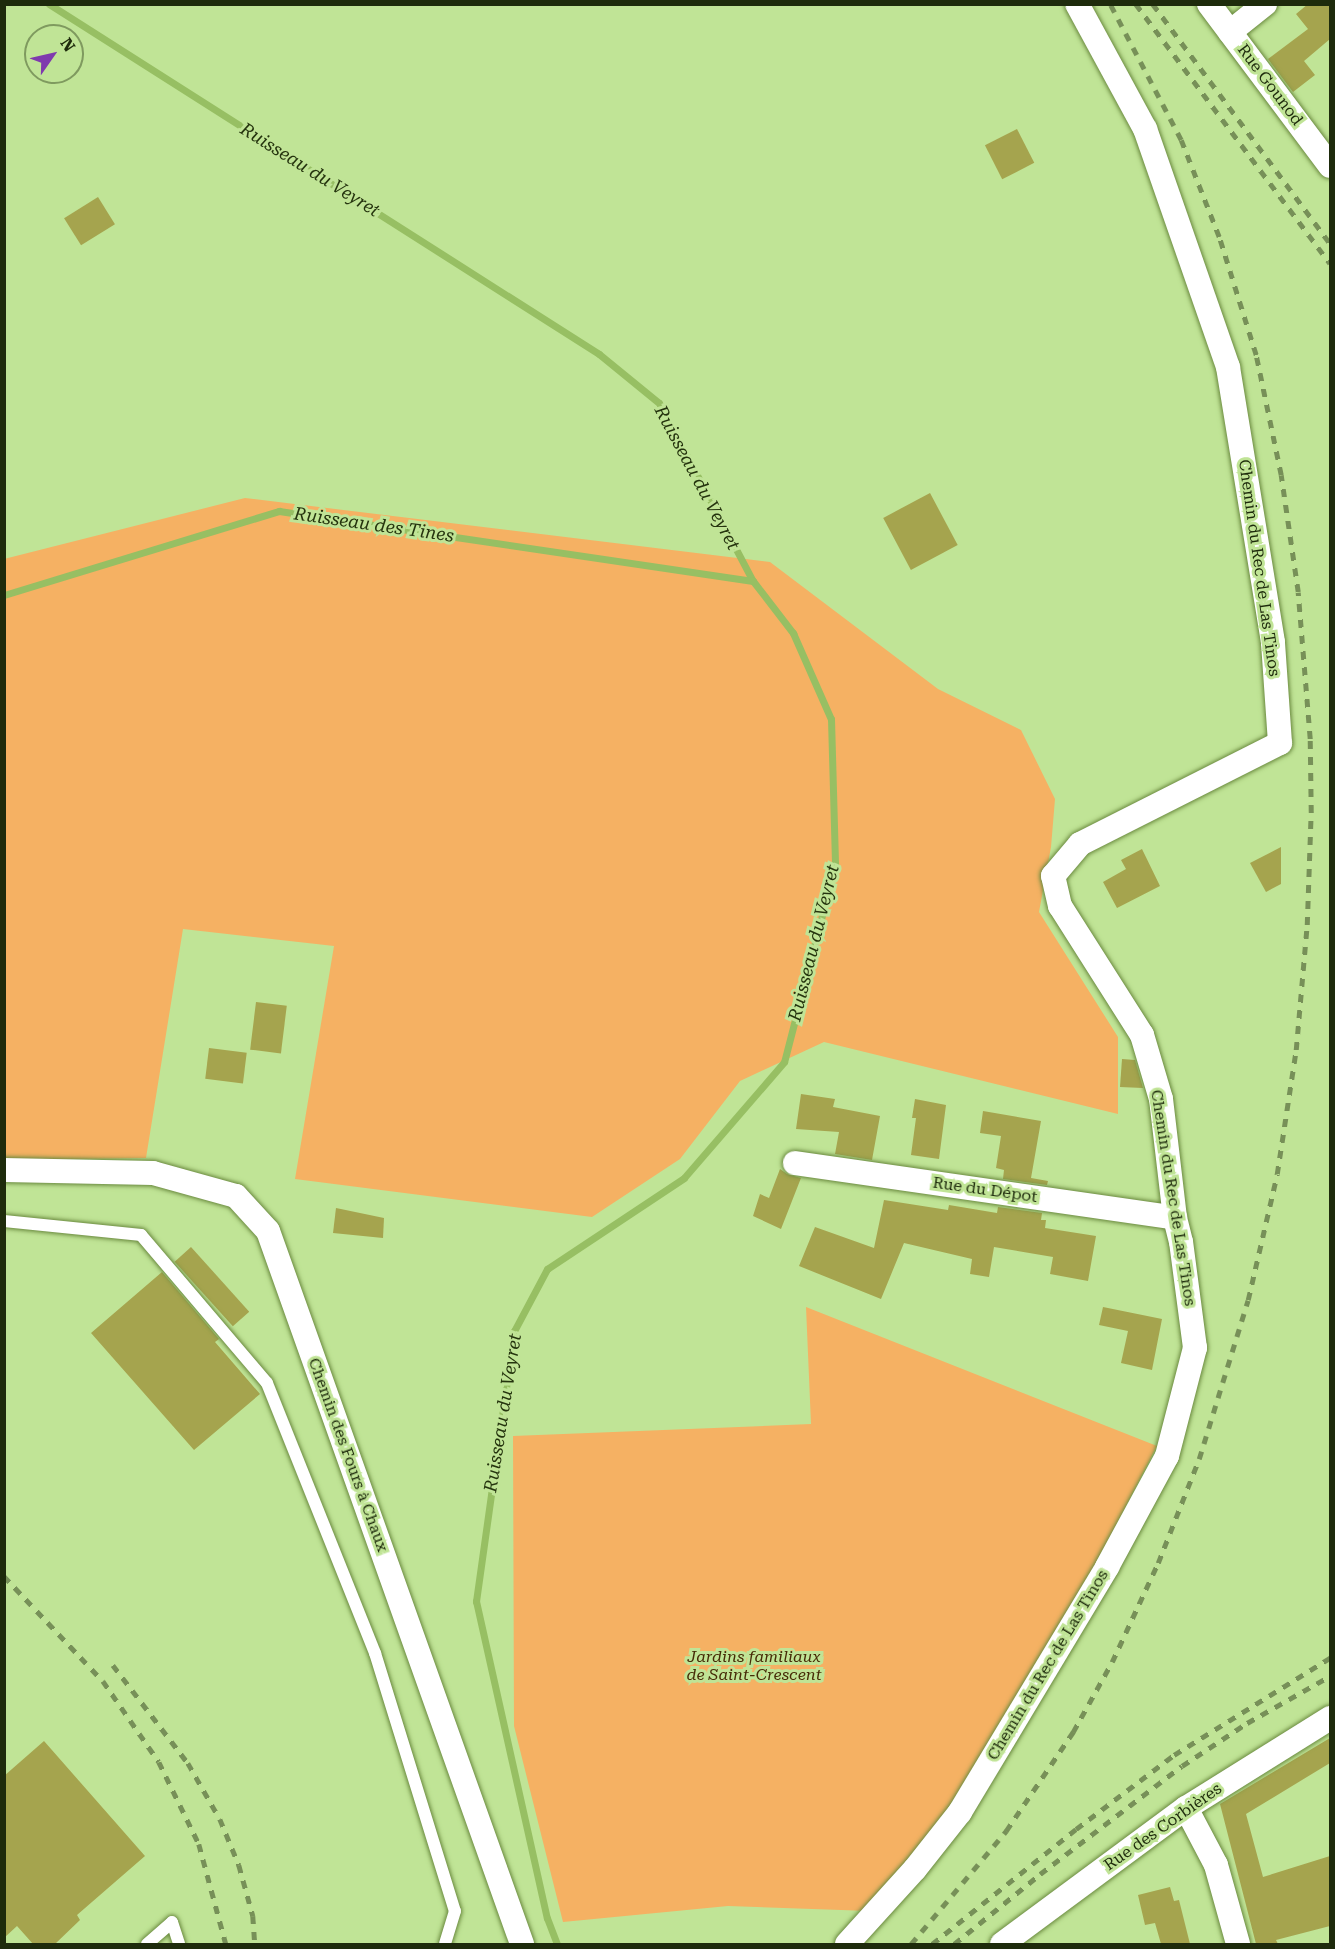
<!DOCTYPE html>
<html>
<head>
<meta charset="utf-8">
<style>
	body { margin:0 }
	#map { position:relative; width:1335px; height:1949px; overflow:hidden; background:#c0e496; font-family:"Roboto Serif",serif }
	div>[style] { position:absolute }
	.green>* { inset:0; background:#f5b163 }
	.stream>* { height:7px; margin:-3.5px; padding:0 3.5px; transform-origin:3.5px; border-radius:3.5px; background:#97bf63 }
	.building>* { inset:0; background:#a5a44e; transform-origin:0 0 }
	.roads { filter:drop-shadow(0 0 2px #6a8a3f) drop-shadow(0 0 2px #6a8a3f) }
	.service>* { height:12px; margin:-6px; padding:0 6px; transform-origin:6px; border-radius:6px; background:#fff }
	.minor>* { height:24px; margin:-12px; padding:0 12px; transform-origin:12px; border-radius:12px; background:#fff }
	.rail>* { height:4.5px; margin-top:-2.25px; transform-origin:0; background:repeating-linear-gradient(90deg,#779058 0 8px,transparent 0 16px) }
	span { translate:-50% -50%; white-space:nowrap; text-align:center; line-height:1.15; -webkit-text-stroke:6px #c0e496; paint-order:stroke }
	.street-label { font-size:16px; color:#1e2b0c }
	.park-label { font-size:16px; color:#472b07; font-style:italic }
	.water-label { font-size:18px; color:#25340e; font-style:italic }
	.frame { position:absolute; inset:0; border:6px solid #1e2b0c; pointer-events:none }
	.north { position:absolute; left:24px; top:24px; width:60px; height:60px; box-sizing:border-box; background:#c0e496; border:2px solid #7f9a5f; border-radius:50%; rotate:56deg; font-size:16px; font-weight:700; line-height:24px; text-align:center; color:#1e2b0c }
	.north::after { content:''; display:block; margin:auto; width:21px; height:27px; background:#7f3aae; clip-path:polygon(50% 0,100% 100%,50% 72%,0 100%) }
</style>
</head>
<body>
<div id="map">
	<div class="green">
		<div style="clip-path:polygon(245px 498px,770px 562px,938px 689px,1021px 730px,1055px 799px,1051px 847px,1039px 912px,1118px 1037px,1118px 1114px,824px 1042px,740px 1081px,680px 1159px,592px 1217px,295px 1179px,334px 946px,183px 929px,146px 1158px,5px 1160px,4px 559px)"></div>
		<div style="clip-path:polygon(806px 1307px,1157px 1446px,1072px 1610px,988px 1747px,941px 1819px,870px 1911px,728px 1906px,563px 1922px,514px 1726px,513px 1436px,811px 1424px)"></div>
	</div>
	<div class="stream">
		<div style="left:49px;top:4px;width:652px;rotate:32.47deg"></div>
		<div style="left:599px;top:354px;width:77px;rotate:39.2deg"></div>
		<div style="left:659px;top:403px;width:201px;rotate:62.2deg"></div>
		<div style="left:753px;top:581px;width:66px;rotate:52.4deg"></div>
		<div style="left:793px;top:633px;width:94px;rotate:66.2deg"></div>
		<div style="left:831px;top:719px;width:146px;rotate:88.4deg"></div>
		<div style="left:835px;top:865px;width:203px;rotate:104.5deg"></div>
		<div style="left:784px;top:1062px;width:153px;rotate:130.8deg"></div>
		<div style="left:684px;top:1178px;width:164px;rotate:146.4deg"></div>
		<div style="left:547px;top:1269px;width:70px;rotate:118deg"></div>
		<div style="left:514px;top:1331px;width:273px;rotate:98deg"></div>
		<div style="left:476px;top:1601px;width:325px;rotate:77.4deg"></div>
		<div style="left:547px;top:1918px;width:28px;rotate:69deg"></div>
		<div style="left:4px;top:595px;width:288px;rotate:-17deg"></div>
		<div style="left:279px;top:511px;width:479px;rotate:8.4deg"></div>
	</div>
	<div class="building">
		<div style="clip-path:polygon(1308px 4px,1330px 4px,1330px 39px,1304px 61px,1315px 75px,1293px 92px,1268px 59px,1308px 29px,1296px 14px)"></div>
		<div style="left:1017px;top:129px;width:38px;height:36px;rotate:63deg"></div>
		<div style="left:98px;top:197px;width:32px;height:40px;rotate:58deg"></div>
		<div style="left:930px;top:493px;width:59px;height:53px;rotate:62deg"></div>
		<div style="clip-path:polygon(1281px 847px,1281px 884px,1266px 892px,1250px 863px)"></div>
		<div style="clip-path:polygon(1142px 849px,1160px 886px,1117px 908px,1103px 882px,1126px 869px,1121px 860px)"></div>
		<div style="left:256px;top:1002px;width:31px;height:48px;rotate:7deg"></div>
		<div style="left:209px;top:1048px;width:38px;height:31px;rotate:7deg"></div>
		<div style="clip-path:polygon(1122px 1059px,1135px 1060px,1143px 1088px,1120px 1087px)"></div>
		<div style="clip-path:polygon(801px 1094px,835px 1099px,833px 1107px,880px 1116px,872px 1160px,835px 1154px,839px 1132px,796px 1129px)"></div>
		<div style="clip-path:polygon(915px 1099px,946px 1105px,939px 1159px,911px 1155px,916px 1118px,912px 1118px)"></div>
		<div style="clip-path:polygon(983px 1111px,1041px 1121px,1031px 1178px,1048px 1181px,1047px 1185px,1003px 1179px,1004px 1170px,996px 1168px,1001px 1136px,980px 1133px)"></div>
		<div style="clip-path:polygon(780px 1169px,787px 1174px,801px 1178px,781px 1229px,753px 1216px,760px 1194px,769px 1198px)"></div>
		<div style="clip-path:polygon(884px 1200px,948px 1210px,949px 1205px,997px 1213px,998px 1207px,1042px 1213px,1041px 1220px,1046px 1220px,1045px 1228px,1096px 1236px,1088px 1281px,1050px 1274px,1053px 1257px,994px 1247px,989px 1277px,970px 1274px,972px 1259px,904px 1243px,881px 1299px,799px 1266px,815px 1227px,874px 1248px)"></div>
		<div style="clip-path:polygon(336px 1208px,384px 1218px,383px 1238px,333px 1233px)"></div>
		<div style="left:191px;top:1247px;width:87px;height:22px;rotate:48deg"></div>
		<div style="clip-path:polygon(162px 1272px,219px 1339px,215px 1342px,260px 1394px,194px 1450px,91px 1333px)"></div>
		<div style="clip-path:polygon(1103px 1307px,1162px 1319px,1152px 1370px,1121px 1363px,1128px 1331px,1099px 1325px)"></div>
		<div style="clip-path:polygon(1330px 1738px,1330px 1763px,1246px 1814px,1263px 1877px,1330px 1856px,1330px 1926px,1276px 1940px,1278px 1944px,1256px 1944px,1220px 1804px)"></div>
		<div style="clip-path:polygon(44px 1741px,145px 1856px,77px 1915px,80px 1920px,55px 1944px,33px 1944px,17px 1926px,4px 1938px,4px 1776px)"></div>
		<div style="clip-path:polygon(1170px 1887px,1174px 1901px,1179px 1900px,1190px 1944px,1161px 1944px,1155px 1923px,1145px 1925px,1138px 1895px)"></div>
	</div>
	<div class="roads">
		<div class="service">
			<div style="left:4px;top:1221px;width:138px;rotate:5.8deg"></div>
			<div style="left:141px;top:1235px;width:194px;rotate:49.6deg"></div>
			<div style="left:267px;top:1383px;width:291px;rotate:68.2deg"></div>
			<div style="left:375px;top:1653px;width:270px;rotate:72.8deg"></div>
			<div style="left:455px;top:1911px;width:34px;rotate:107deg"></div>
			<div style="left:147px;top:1944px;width:33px;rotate:-41deg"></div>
			<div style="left:172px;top:1922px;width:23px;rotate:72deg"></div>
		</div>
		<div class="minor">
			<div style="left:1209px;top:4px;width:202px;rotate:53.2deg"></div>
			<div style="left:1230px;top:32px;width:45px;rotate:-38.7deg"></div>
			<div style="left:795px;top:1163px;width:384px;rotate:8.2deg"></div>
			<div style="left:4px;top:1170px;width:149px;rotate:1.2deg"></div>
			<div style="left:153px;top:1173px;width:86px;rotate:15.5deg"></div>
			<div style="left:236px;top:1196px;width:47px;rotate:47.6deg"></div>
			<div style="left:268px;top:1231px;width:757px;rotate:70.39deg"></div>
			<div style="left:1186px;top:1808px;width:64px;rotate:62.2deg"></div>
			<div style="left:1216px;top:1865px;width:82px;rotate:74.4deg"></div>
			<div style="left:847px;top:1944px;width:101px;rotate:-47.8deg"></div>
			<div style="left:915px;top:1869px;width:73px;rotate:-51.7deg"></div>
			<div style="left:960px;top:1812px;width:286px;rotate:-59deg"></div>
			<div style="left:1107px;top:1567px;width:126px;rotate:-61.6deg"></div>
			<div style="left:1167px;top:1456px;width:112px;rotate:-75.5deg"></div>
			<div style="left:1195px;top:1348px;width:107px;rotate:-97.5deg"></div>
			<div style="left:1181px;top:1242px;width:25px;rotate:-104deg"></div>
			<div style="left:1175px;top:1218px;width:120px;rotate:-96.7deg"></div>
			<div style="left:1161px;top:1099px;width:67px;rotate:-106.5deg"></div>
			<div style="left:1142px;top:1035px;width:153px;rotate:-122.4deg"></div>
			<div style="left:1060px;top:906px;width:31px;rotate:-103deg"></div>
			<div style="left:1053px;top:876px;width:42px;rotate:-49.8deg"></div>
			<div style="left:1080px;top:844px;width:224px;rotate:-26.8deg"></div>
			<div style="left:1280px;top:743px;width:101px;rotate:-94deg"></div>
			<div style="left:1273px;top:642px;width:279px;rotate:-99.3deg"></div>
			<div style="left:1228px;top:367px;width:252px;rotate:-109.2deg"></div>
			<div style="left:1145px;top:129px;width:142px;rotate:-118.5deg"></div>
			<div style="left:1002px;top:1944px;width:229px;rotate:-36.5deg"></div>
			<div style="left:1186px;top:1808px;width:170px;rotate:-32deg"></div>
		</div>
	</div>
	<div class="rail">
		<div style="left:1136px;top:4px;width:324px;rotate:53.2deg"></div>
		<div style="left:1153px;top:4px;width:297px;rotate:53.5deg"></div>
		<div style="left:4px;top:1576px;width:144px;rotate:46.7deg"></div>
		<div style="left:103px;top:1681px;width:98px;rotate:55.3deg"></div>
		<div style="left:159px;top:1762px;width:91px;rotate:64deg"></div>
		<div style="left:199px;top:1844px;width:104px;rotate:74.9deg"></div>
		<div style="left:113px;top:1665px;width:123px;rotate:52.6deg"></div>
		<div style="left:188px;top:1763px;width:64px;rotate:60.3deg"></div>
		<div style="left:220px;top:1819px;width:50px;rotate:67.6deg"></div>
		<div style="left:239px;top:1865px;width:53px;rotate:74.6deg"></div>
		<div style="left:253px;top:1916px;width:28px;rotate:86deg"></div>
		<div style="left:911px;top:1944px;width:148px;rotate:-49.9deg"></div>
		<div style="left:1006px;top:1831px;width:120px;rotate:-55.9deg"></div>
		<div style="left:1073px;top:1732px;width:80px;rotate:-60.9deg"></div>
		<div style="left:1112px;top:1662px;width:109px;rotate:-65.1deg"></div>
		<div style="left:1158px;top:1563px;width:112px;rotate:-68.5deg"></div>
		<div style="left:1199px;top:1459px;width:166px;rotate:-72.9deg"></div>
		<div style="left:1248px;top:1300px;width:129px;rotate:-77deg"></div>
		<div style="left:1277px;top:1174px;width:125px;rotate:-81.3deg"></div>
		<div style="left:1296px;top:1050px;width:125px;rotate:-85deg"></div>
		<div style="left:1307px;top:925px;width:112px;rotate:-88deg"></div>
		<div style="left:1311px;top:813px;width:74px;rotate:-90.8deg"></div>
		<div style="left:1310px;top:739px;width:147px;rotate:-94.7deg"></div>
		<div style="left:1298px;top:592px;width:118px;rotate:-98.3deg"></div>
		<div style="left:1281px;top:475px;width:123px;rotate:-101.8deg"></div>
		<div style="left:1256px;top:355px;width:124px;rotate:-107.4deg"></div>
		<div style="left:1219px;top:237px;width:104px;rotate:-111.4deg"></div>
		<div style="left:1181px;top:140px;width:153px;rotate:-117.6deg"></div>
		<div style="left:932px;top:1944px;width:184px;rotate:-38.6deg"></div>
		<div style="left:1076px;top:1829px;width:123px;rotate:-37.1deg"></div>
		<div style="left:1174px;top:1755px;width:184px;rotate:-31.9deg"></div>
		<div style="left:954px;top:1944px;width:111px;rotate:-39.1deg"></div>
		<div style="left:1040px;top:1874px;width:178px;rotate:-37.3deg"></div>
		<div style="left:1182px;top:1766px;width:78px;rotate:-33.5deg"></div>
		<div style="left:1247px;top:1723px;width:95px;rotate:-29.5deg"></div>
	</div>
	<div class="street-label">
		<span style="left:1270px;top:85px;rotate:53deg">Rue Gounod</span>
		<span style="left:1259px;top:568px;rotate:82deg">Chemin du Rec de Las Tinos</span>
		<span style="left:985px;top:1190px;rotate:8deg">Rue du Dépot</span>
		<span style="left:1173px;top:1198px;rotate:81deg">Chemin du Rec de Las Tinos</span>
		<span style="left:348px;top:1455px;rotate:70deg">Chemin des Fours à Chaux</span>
		<span style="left:1048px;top:1665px;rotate:-59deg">Chemin du Rec de Las Tinos</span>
		<span style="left:1163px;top:1827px;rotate:-35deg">Rue des Corbières</span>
	</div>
	<div class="park-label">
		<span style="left:754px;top:1666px">Jardins familiaux<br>de Saint-Crescent</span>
	</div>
	<div class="water-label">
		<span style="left:310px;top:170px;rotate:32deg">Ruisseau du Veyret</span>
		<span style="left:697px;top:478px;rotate:62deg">Ruisseau du Veyret</span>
		<span style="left:374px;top:525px;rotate:8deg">Ruisseau des Tines</span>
		<span style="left:814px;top:943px;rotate:-76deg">Ruisseau du Veyret</span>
		<span style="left:503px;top:1413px;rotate:-81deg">Ruisseau du Veyret</span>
	</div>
	<div class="frame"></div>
	<div class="north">N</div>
</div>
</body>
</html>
